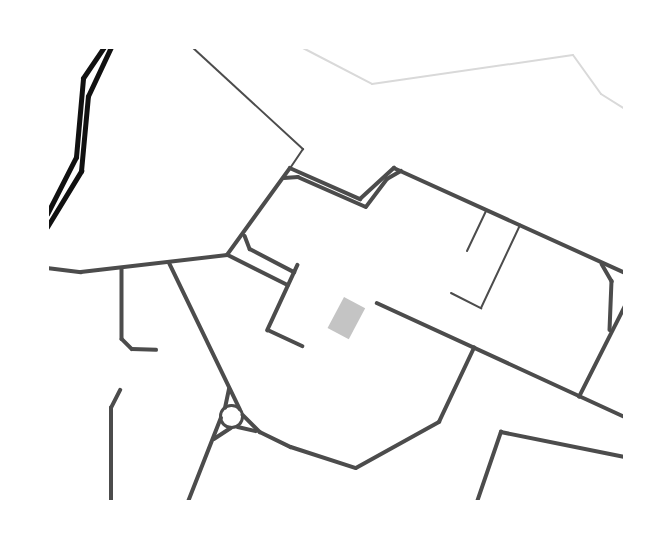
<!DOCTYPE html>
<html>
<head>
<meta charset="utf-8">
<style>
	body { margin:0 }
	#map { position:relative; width:672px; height:549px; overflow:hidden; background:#fff; font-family:Ubuntu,sans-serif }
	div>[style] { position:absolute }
	.stream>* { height:2px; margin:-1px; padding:0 1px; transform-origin:1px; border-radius:1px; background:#d9d9d9 }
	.building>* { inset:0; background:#c4c4c4; transform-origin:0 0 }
	.service>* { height:2px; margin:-1px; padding:0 1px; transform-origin:1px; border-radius:1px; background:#4c4c4c }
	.minor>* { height:3.5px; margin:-1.75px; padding:0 1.75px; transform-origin:1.75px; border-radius:1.75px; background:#4c4c4c }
	.minor>.ring { margin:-1.75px; padding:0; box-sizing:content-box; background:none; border:3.5px solid #4c4c4c; border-radius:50% }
	.secondary>* { height:5px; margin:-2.5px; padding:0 2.5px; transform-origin:2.5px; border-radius:2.5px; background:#111 }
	span { translate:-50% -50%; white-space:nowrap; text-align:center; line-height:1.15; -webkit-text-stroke:6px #fff; paint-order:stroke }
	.frame { position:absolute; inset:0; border:49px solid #fff; pointer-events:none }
</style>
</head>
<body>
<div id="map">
	<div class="stream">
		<div style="left:301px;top:47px;width:80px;rotate:27.5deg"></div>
		<div style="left:372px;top:84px;width:203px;rotate:-8.2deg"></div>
		<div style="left:573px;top:55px;width:48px;rotate:54.3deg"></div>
		<div style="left:601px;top:94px;width:28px;rotate:32deg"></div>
	</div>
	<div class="building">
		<div style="left:344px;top:297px;width:24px;height:35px;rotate:28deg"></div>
	</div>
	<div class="service">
		<div style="left:192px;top:47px;width:151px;rotate:42.6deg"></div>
		<div style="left:303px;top:149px;width:22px;rotate:124deg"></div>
		<div style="left:467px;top:251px;width:44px;rotate:-64.6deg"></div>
		<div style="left:451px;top:293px;width:34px;rotate:27deg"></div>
		<div style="left:481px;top:308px;width:92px;rotate:-64.8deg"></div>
	</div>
	<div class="minor">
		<div style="left:284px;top:178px;width:14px;rotate:-4deg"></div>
		<div style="left:298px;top:177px;width:74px;rotate:23.8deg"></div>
		<div style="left:366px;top:207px;width:35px;rotate:-53deg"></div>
		<div style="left:387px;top:179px;width:16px;rotate:-30deg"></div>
		<div style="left:245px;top:236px;width:14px;rotate:69deg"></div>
		<div style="left:250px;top:249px;width:50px;rotate:27.6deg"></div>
		<div style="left:228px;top:255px;width:67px;rotate:26.6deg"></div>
		<div style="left:169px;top:262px;width:163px;rotate:64.2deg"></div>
		<div style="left:602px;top:264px;width:20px;rotate:60deg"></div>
		<div style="left:612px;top:281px;width:49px;rotate:92.3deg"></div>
		<div style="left:298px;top:265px;width:72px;rotate:114.8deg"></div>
		<div style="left:268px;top:330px;width:38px;rotate:25deg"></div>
		<div style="left:47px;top:268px;width:34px;rotate:7deg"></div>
		<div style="left:81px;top:272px;width:147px;rotate:-6.6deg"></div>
		<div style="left:227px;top:255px;width:107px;rotate:-54.1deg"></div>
		<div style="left:290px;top:168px;width:77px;rotate:23.9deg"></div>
		<div style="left:360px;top:199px;width:46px;rotate:-42.4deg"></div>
		<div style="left:394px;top:168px;width:254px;rotate:24.4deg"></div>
		<div style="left:122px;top:268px;width:71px;rotate:90deg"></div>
		<div style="left:122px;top:339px;width:14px;rotate:45deg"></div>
		<div style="left:132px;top:349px;width:24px;rotate:2deg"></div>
		<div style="left:377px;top:303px;width:273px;rotate:24.7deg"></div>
		<div style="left:579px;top:397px;width:102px;rotate:-63.2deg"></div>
		<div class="ring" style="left:221px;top:406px;width:18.5px;height:18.5px"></div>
		<div style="left:225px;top:408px;width:19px;rotate:-78deg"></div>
		<div style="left:243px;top:415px;width:24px;rotate:45deg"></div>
		<div style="left:260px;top:432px;width:34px;rotate:26deg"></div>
		<div style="left:291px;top:447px;width:68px;rotate:17.9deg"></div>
		<div style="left:356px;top:468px;width:95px;rotate:-29deg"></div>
		<div style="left:439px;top:422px;width:82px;rotate:-64.7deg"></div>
		<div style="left:238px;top:427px;width:18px;rotate:13deg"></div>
		<div style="left:214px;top:439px;width:20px;rotate:-33deg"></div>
		<div style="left:111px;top:502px;width:94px;rotate:-90deg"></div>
		<div style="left:111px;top:408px;width:20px;rotate:-63deg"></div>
		<div style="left:188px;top:502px;width:90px;rotate:-68.6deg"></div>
		<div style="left:477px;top:502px;width:74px;rotate:-71.1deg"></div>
		<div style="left:501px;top:432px;width:126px;rotate:11.4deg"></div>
	</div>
	<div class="secondary">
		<div style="left:47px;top:214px;width:64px;rotate:-63deg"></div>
		<div style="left:76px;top:157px;width:79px;rotate:-84.9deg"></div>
		<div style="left:83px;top:78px;width:37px;rotate:-56deg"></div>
		<div style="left:47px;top:227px;width:66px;rotate:-58.7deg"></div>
		<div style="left:81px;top:171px;width:75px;rotate:-84.7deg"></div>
		<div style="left:88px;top:96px;width:54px;rotate:-64.9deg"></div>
	</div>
	<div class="frame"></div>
</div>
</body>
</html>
